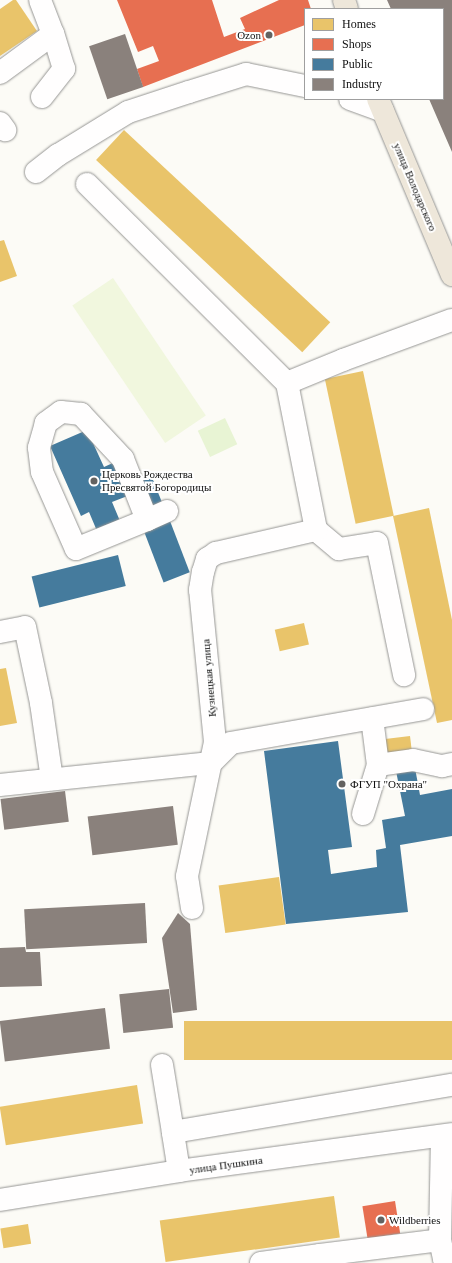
<!DOCTYPE html>
<html>
<head>
<meta charset="utf-8">
<style>
	body { margin:0 }
	#map { position:relative; width:452px; height:1263px; overflow:hidden; background:#fcfbf6; font-family:Georgia,serif }
	div>[style] { position:absolute }
	.green>* { inset:0; background:#e8f4d4; transform-origin:0 0 }
	.pitch>* { inset:0; background:#f1f7de; transform-origin:0 0 }
	.homes>* { inset:0; background:#e9c46a; transform-origin:0 0 }
	.shops>* { inset:0; background:#e76f51; transform-origin:0 0 }
	.public>* { inset:0; background:#457b9d; transform-origin:0 0 }
	.industry>* { inset:0; background:#8a817c; transform-origin:0 0 }
	.roads { filter:drop-shadow(0 0 1px #969694) drop-shadow(0 0 1px #969694) }
	.minor>* { height:22px; margin:-11px; padding:0 11px; transform-origin:11px; border-radius:11px; background:#fffefe }
	.major>* { height:22px; margin:-11px; padding:0 11px; transform-origin:11px; border-radius:11px; background:#eee7da }
	.dots>* { width:11px; height:11px; translate:-50% -50%; box-sizing:border-box; border:2px solid #fff; border-radius:50% }
	span { translate:-50% -50%; white-space:nowrap; text-align:center; line-height:1.15; -webkit-text-stroke:4px #fff; paint-order:stroke }
	.poi-label { font-size:11px; color:#101010 }
	.right { translate:-100% -50%; text-align:right }
	.left { translate:0 -50%; text-align:left }
	.street-label { font-size:11px; color:#101010 }
	.legend { position:absolute; left:304px; top:8px; width:140px; height:92px; box-sizing:border-box; background:#fff; border:1px solid #9f9f9f; margin:0; padding:5px 7px; list-style:none; font-size:12px; color:#101010 }
	.legend li { display:flex; align-items:center; gap:8px; height:20px }
	.legend b { width:20px; border:1px solid #9f9f9f }
</style>
</head>
<body>
<div id="map">
	<div class="green">
		<div style="left:225px;top:418px;width:29px;height:30px;rotate:65deg"></div>
	</div>
	<div class="pitch">
		<div style="left:113px;top:278px;width:166px;height:49px;rotate:56deg"></div>
	</div>
	<div class="homes">
		<div style="clip-path:polygon(13px 0,16px 0,37px 31px,0 56px,0 9px)"></div>
		<div style="left:124px;top:130px;width:282px;height:41px;rotate:43deg"></div>
		<div style="clip-path:polygon(4px 240px,17px 276px,0 282px,0 241px)"></div>
		<div style="left:363px;top:371px;width:148px;height:39px;rotate:78deg"></div>
		<div style="clip-path:polygon(429px 508px,452px 620px,452px 720px,437px 723px,393px 516px)"></div>
		<div style="left:304px;top:623px;width:22px;height:30px;rotate:77deg"></div>
		<div style="clip-path:polygon(6px 668px,17px 723px,0 726px,0 669px)"></div>
		<div style="left:410px;top:736px;width:16px;height:25px;rotate:83deg"></div>
		<div style="left:279px;top:877px;width:48px;height:61px;rotate:82deg"></div>
		<div style="left:452px;top:1021px;width:39px;height:268px;rotate:90deg"></div>
		<div style="left:137px;top:1085px;width:39px;height:139px;rotate:81deg"></div>
		<div style="left:334px;top:1196px;width:42px;height:176px;rotate:82deg"></div>
		<div style="left:28px;top:1224px;width:20px;height:28px;rotate:81deg"></div>
	</div>
	<div class="shops">
		<div style="clip-path:polygon(117px 0,212px 0,224px 37px,245px 29px,240px 18px,279px 0,308px 0,311px 9px,305px 9px,305px 25px,143px 87px,137px 69px,159px 61px,153px 46px,138px 52px)"></div>
		<div style="left:395px;top:1201px;width:33px;height:33px;rotate:81deg"></div>
	</div>
	<div class="public">
		<div style="clip-path:polygon(87px 430px,104px 467px,115px 462px,130px 495px,112px 502px,120px 521px,97px 531px,89px 512px,81px 516px,50px 446px)"></div>
		<div style="left:151px;top:475px;width:29px;height:17px;rotate:68deg"></div>
		<div style="left:170px;top:521px;width:55px;height:28px;rotate:69deg"></div>
		<div style="left:118px;top:555px;width:32px;height:89px;rotate:76deg"></div>
		<div style="clip-path:polygon(338px 741px,352px 847px,328px 850px,331px 874px,377px 867px,376px 850px,386px 848px,382px 820px,405px 816px,396px 771px,415px 768px,420px 795px,452px 789px,452px 836px,400px 845px,408px 912px,286px 924px,264px 751px)"></div>
	</div>
	<div class="industry">
		<div style="clip-path:polygon(387px 0,452px 0,452px 152px,429px 99px,443px 99px,443px 9px,391px 9px)"></div>
		<div style="left:125px;top:34px;width:56px;height:38px;rotate:71deg"></div>
		<div style="left:65px;top:791px;width:31px;height:65px;rotate:83deg"></div>
		<div style="left:173px;top:806px;width:39px;height:86px;rotate:83deg"></div>
		<div style="left:145px;top:903px;width:40px;height:121px;rotate:87deg"></div>
		<div style="clip-path:polygon(178px 913px,190px 924px,197px 1010px,173px 1013px,162px 938px)"></div>
		<div style="clip-path:polygon(25px 947px,26px 952px,40px 952px,42px 986px,0 987px,0 948px)"></div>
		<div style="left:169px;top:989px;width:39px;height:50px;rotate:84deg"></div>
		<div style="left:105px;top:1008px;width:41px;height:106px;rotate:83deg"></div>
	</div>
	<div class="roads">
		<div class="minor">
			<div style="left:0;top:73px;width:66px;rotate:-36.3deg"></div>
			<div style="left:53px;top:34px;width:36px;rotate:-111deg"></div>
			<div style="left:42px;top:97px;width:36px;rotate:-52deg"></div>
			<div style="left:64px;top:69px;width:37px;rotate:-107deg"></div>
			<div style="left:350px;top:99px;width:35px;rotate:20deg"></div>
			<div style="left:0;top:123px;width:9px;rotate:54deg"></div>
			<div style="left:36px;top:172px;width:28px;rotate:-38deg"></div>
			<div style="left:58px;top:155px;width:82px;rotate:-31.6deg"></div>
			<div style="left:128px;top:112px;width:64px;rotate:-18.2deg"></div>
			<div style="left:189px;top:92px;width:60px;rotate:-17.5deg"></div>
			<div style="left:246px;top:74px;width:60px;rotate:11.5deg"></div>
			<div style="left:87px;top:184px;width:282px;rotate:44.9deg"></div>
			<div style="left:287px;top:383px;width:150px;rotate:78.8deg"></div>
			<div style="left:316px;top:530px;width:30px;rotate:40deg"></div>
			<div style="left:339px;top:549px;width:38px;rotate:-9deg"></div>
			<div style="left:377px;top:543px;width:135px;rotate:78.4deg"></div>
			<div style="left:287px;top:383px;width:61px;rotate:-22.3deg"></div>
			<div style="left:343px;top:360px;width:116px;rotate:-20.2deg"></div>
			<div style="left:147px;top:520px;width:66px;rotate:-111.5deg"></div>
			<div style="left:123px;top:459px;width:62px;rotate:-133deg"></div>
			<div style="left:81px;top:414px;width:20px;rotate:-174deg"></div>
			<div style="left:61px;top:412px;width:19px;rotate:144deg"></div>
			<div style="left:46px;top:423px;width:26px;rotate:106deg"></div>
			<div style="left:39px;top:448px;width:24px;rotate:83deg"></div>
			<div style="left:42px;top:472px;width:84px;rotate:66.2deg"></div>
			<div style="left:76px;top:549px;width:77px;rotate:-22.2deg"></div>
			<div style="left:147px;top:520px;width:22px;rotate:-24deg"></div>
			<div style="left:0;top:632px;width:25px;rotate:-11deg"></div>
			<div style="left:25px;top:627px;width:78px;rotate:78.1deg"></div>
			<div style="left:41px;top:703px;width:77px;rotate:81.8deg"></div>
			<div style="left:378px;top:765px;width:35px;rotate:-8deg"></div>
			<div style="left:413px;top:760px;width:30px;rotate:12deg"></div>
			<div style="left:442px;top:766px;width:10px;rotate:-11deg"></div>
			<div style="left:0;top:785px;width:212px;rotate:-6deg"></div>
			<div style="left:211px;top:763px;width:28px;rotate:-45deg"></div>
			<div style="left:231px;top:743px;width:195px;rotate:-10deg"></div>
			<div style="left:363px;top:814px;width:51px;rotate:-73deg"></div>
			<div style="left:378px;top:765px;width:47px;rotate:-97.3deg"></div>
			<div style="left:192px;top:908px;width:32px;rotate:-99deg"></div>
			<div style="left:187px;top:876px;width:137px;rotate:-78.2deg"></div>
			<div style="left:215px;top:742px;width:153px;rotate:-95.6deg"></div>
			<div style="left:200px;top:590px;width:18px;rotate:-81deg"></div>
			<div style="left:203px;top:572px;width:14px;rotate:-73deg"></div>
			<div style="left:207px;top:559px;width:11px;rotate:-34deg"></div>
			<div style="left:216px;top:553px;width:103px;rotate:-13deg"></div>
			<div style="left:162px;top:1065px;width:68px;rotate:80.7deg"></div>
			<div style="left:442px;top:1136px;width:104px;rotate:91.1deg"></div>
			<div style="left:440px;top:1240px;width:19px;rotate:78deg"></div>
			<div style="left:444px;top:1259px;width:8px;rotate:-7deg"></div>
			<div style="left:179px;top:1171px;width:39px;rotate:-99deg"></div>
			<div style="left:173px;top:1132px;width:283px;rotate:-9.6deg"></div>
			<div style="left:0;top:1200px;width:181px;rotate:-9.2deg"></div>
			<div style="left:179px;top:1171px;width:275px;rotate:-7.7deg"></div>
			<div style="left:261px;top:1263px;width:60px;rotate:-7.7deg"></div>
			<div style="left:321px;top:1263px;width:8px;rotate:-97deg"></div>
			<div style="left:320px;top:1255px;width:121px;rotate:-7.1deg"></div>
		</div>
		<div class="major">
			<div style="left:344px;top:0;width:9px;rotate:72deg"></div>
			<div style="left:378px;top:99px;width:191px;rotate:67.2deg"></div>
		</div>
	</div>
	<div class="dots">
		<div style="left:269px;top:35px;background:#636260"></div>
		<div style="left:94px;top:481px;background:#636260"></div>
		<div style="left:342px;top:784px;background:#636260"></div>
		<div style="left:381px;top:1220px;background:#636260"></div>
	</div>
	<div class="poi-label">
		<span class="right" style="left:261px;top:35px">Ozon</span>
		<span class="left" style="left:102px;top:481px">Церковь Рождества<br>Пресвятой Богородицы</span>
		<span class="left" style="left:350px;top:784px">ФГУП "Охрана"</span>
		<span class="left" style="left:389px;top:1220px">Wildberries</span>
	</div>
	<div class="street-label">
		<span style="left:415px;top:187px;rotate:67deg">улица Володарского</span>
		<span style="left:209px;top:678px;rotate:-95deg">Кузнецкая улица</span>
		<span style="left:226px;top:1165px;rotate:-8deg">улица Пушкина</span>
	</div>
	<ul class="legend">
	<li><b style="height:11px;background:#e9c46a"></b>Homes</li>
	<li><b style="height:11px;background:#e76f51"></b>Shops</li>
	<li><b style="height:11px;background:#457b9d"></b>Public</li>
	<li><b style="height:11px;background:#8a817c"></b>Industry</li>
	</ul>
</div>
</body>
</html>
